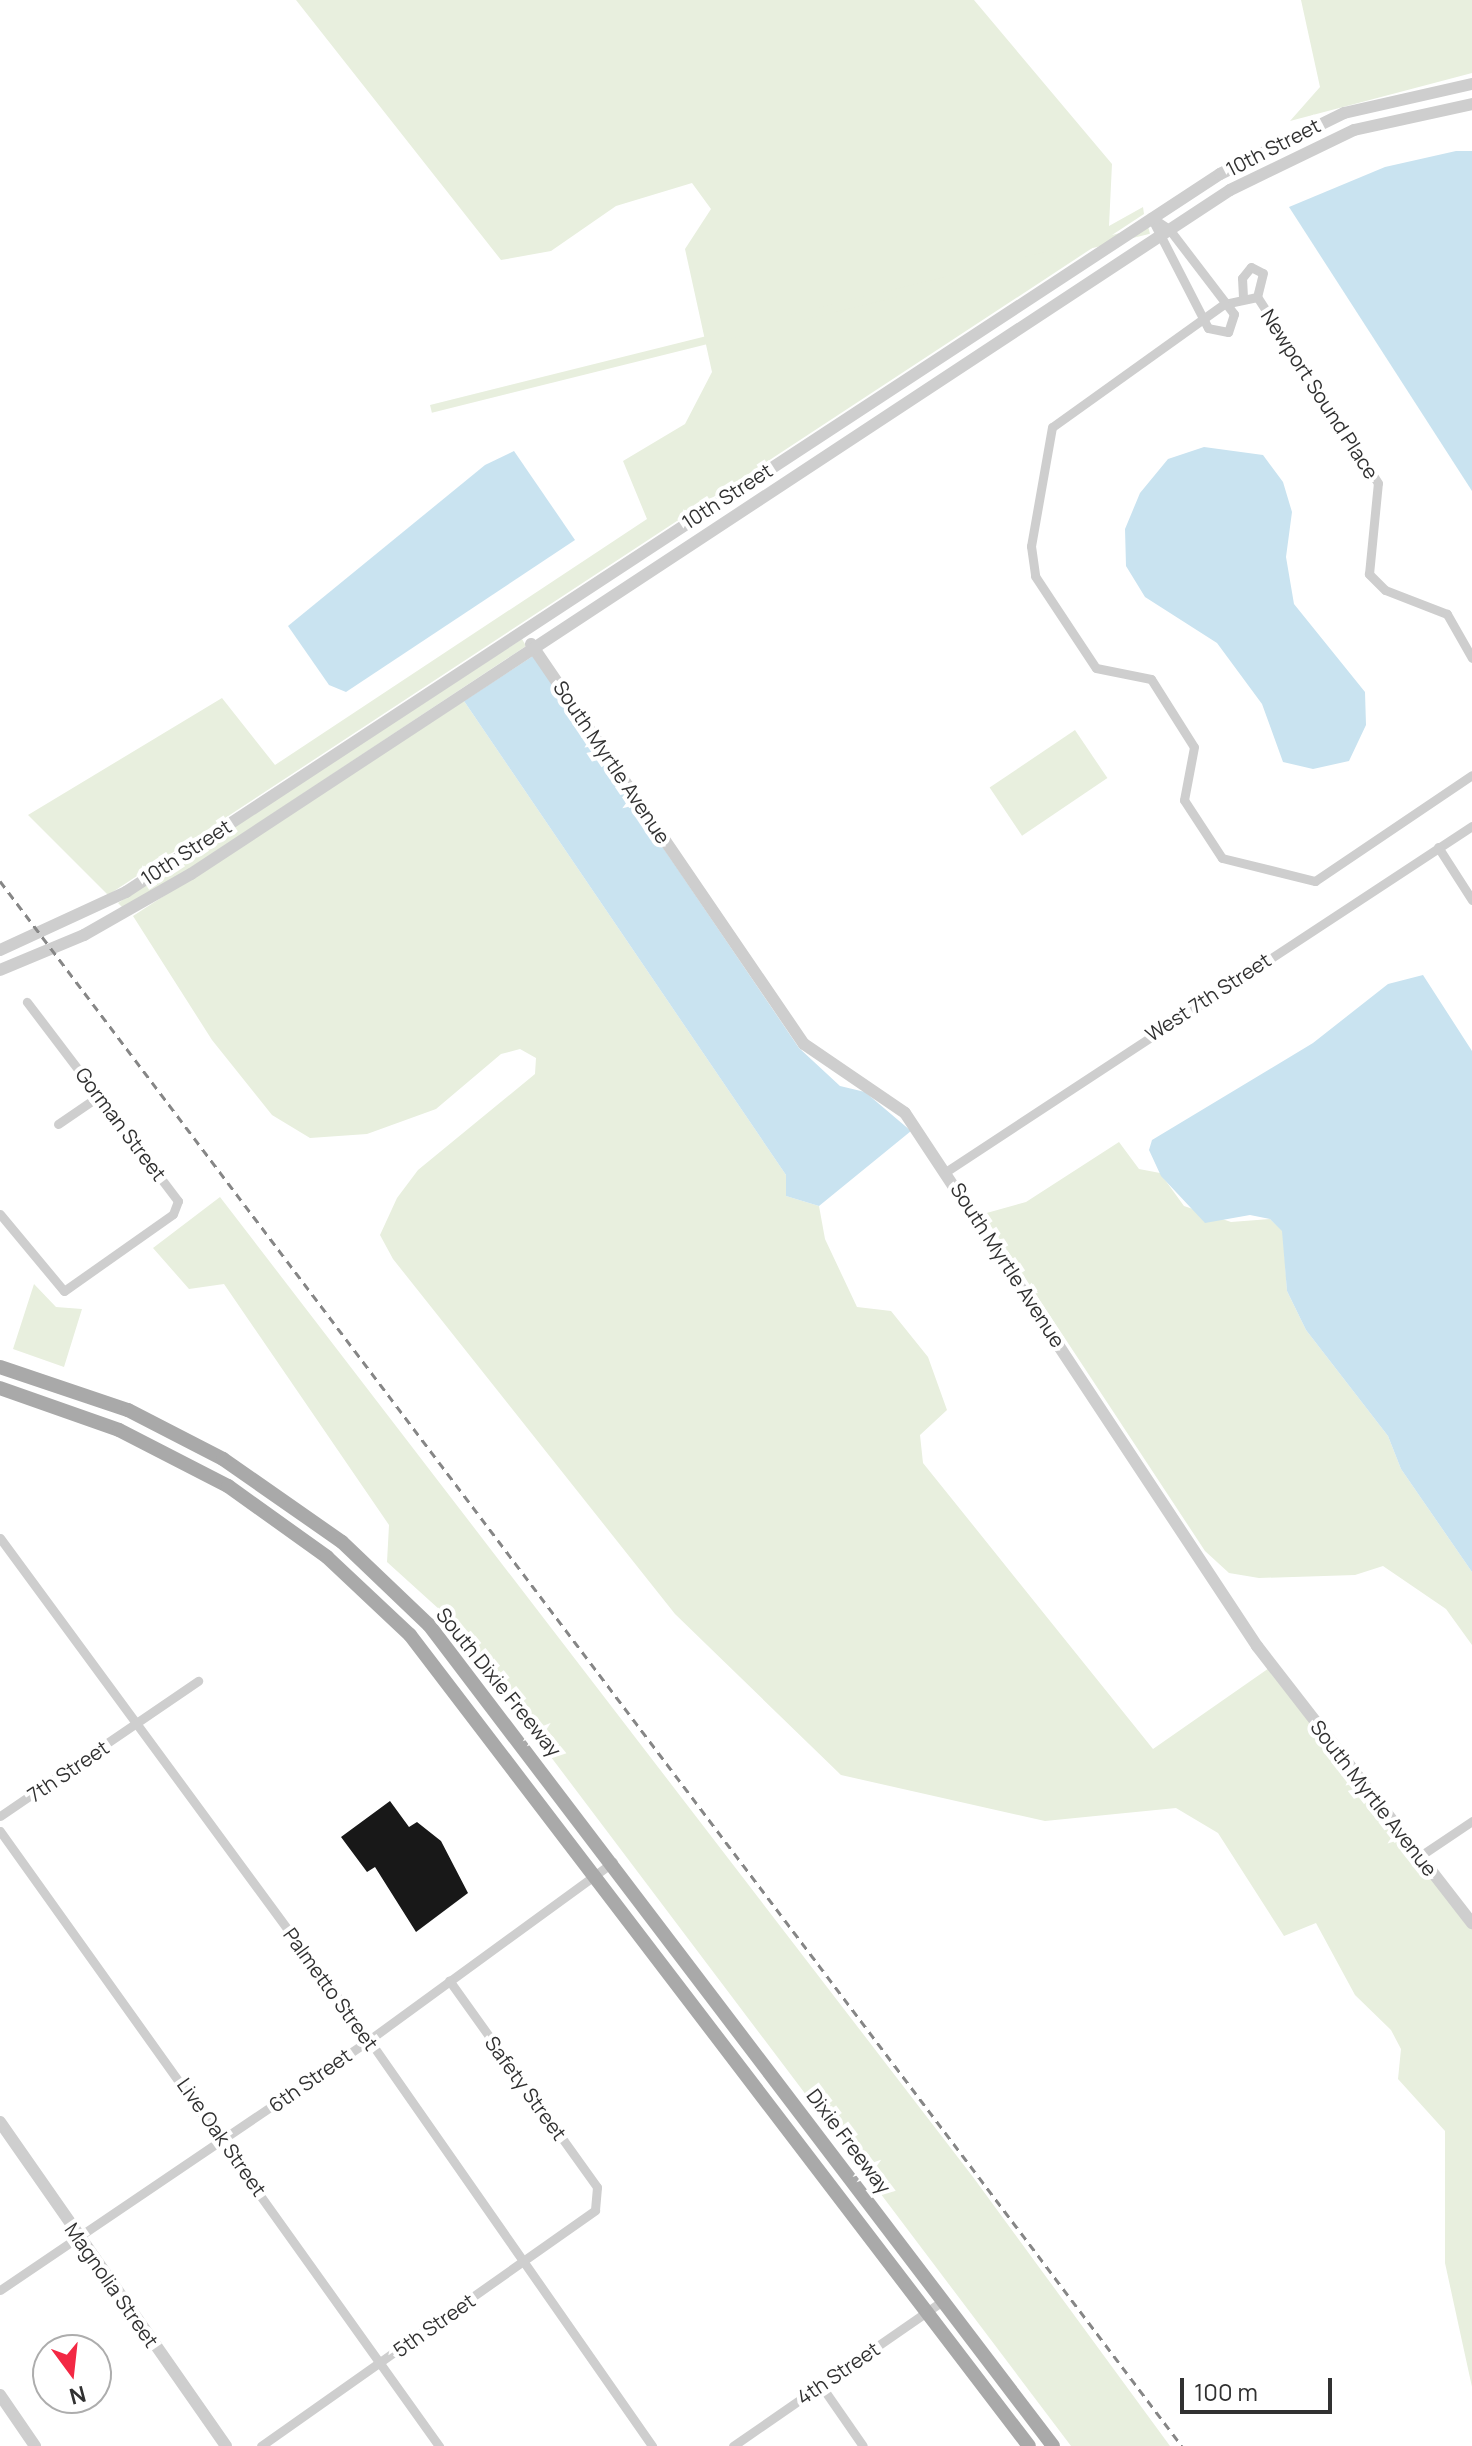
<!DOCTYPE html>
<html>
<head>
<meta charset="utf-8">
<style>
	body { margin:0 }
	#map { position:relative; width:1472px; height:2446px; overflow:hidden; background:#fff; font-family:Manrope,sans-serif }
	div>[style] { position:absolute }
	.green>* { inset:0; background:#e8efde; transform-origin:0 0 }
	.water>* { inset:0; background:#c9e3f0 }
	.building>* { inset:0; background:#181818 }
	.minor>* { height:9px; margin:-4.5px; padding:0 4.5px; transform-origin:4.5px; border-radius:4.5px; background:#cecece }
	.tertiary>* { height:12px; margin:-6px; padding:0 6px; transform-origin:6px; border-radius:6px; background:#cecece }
	.primary>* { height:14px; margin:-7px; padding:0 7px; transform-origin:7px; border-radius:7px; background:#a9a9a9 }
	.rail>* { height:3px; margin-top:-1.5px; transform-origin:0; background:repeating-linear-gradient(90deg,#868686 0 8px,transparent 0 14px) }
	span { translate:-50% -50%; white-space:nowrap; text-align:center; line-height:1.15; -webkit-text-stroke:8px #fff; paint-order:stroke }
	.street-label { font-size:20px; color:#313131 }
	.north { position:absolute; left:32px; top:2334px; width:80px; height:80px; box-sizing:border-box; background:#fff; border:2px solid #adadad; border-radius:50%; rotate:165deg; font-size:22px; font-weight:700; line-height:32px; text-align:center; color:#313131 }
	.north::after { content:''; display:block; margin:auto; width:28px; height:36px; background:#f32844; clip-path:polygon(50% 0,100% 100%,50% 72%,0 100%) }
	.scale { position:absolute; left:1180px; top:2378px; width:152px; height:36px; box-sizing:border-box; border:4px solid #313131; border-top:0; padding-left:10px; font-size:24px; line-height:28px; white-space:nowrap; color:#313131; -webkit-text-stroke:6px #fff; paint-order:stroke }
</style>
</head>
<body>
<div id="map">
	<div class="green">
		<div style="clip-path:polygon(296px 0,974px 0,1112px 164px,1109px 226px,1143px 207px,1144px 214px,108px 895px,28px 815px,222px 698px,275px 765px,647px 519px,623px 461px,685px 424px,712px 372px,685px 249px,711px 209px,692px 183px,616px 206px,551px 251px,501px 260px)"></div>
		<div style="clip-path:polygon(1301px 0,1472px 0,1472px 73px,1290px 121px,1320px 87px)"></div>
		<div style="left:1148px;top:226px;width:8px;height:740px;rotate:76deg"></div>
		<div style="clip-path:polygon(522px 639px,526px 646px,189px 869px,123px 908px,118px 903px)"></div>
		<div style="clip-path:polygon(464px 701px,786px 1175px,786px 1196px,819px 1206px,825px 1239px,857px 1307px,891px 1311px,928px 1357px,947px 1410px,920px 1435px,923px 1463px,1153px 1749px,1272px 1666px,1472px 1923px,1472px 2387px,1445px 2263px,1445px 2131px,1398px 2079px,1401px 2049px,1391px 2030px,1355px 1995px,1316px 1923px,1284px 1936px,1218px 1833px,1176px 1808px,1045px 1821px,841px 1775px,675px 1614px,393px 1259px,380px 1235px,397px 1198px,418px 1170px,535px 1074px,536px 1058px,520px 1049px,501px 1054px,436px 1109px,367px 1134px,310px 1138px,272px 1115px,212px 1040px,133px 916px)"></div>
		<div style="left:1075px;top:730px;width:58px;height:103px;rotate:56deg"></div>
		<div style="clip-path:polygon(1119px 1142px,1139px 1169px,1160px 1173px,1184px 1206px,1231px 1222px,1270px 1219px,1283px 1231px,1287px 1291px,1306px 1330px,1388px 1436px,1401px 1469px,1472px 1572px,1472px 1645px,1446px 1609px,1383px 1566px,1355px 1575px,1259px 1578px,1229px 1573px,1205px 1551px,983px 1214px,1026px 1202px)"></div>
		<div style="clip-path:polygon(220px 1197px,973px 2177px,1170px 2446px,1071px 2446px,440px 1610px,387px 1562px,389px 1525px,224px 1284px,189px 1289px,153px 1248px)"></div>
		<div style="clip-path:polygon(34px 1284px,56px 1307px,82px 1309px,64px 1367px,13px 1349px)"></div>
	</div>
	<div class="water">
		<div style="clip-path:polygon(1456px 151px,1472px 151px,1472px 491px,1289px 207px,1385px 167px)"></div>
		<div style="clip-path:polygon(1204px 447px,1263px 455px,1283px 482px,1292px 512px,1286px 557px,1294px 604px,1365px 692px,1366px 725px,1349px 761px,1313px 769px,1283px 762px,1262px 704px,1217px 643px,1145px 597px,1126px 566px,1125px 529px,1140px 493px,1168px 459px)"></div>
		<div style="clip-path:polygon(514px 451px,575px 540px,346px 692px,329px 685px,288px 626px,485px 465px)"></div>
		<div style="clip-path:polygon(533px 656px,799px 1048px,840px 1086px,865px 1092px,911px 1131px,819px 1206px,786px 1196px,786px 1175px,464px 701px)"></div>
		<div style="clip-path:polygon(1423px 975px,1472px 1051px,1472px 1572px,1401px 1469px,1388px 1436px,1306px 1330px,1287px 1291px,1282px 1231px,1270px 1219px,1250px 1215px,1205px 1223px,1161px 1176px,1149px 1150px,1152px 1140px,1313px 1043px,1388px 984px)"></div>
	</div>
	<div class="building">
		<div style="clip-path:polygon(390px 1801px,409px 1827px,417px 1822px,441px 1841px,468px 1893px,416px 1932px,375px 1867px,367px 1872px,341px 1837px)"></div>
	</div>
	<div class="minor">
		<div style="left:1151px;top:217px;width:22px;rotate:34deg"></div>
		<div style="left:1169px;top:229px;width:107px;rotate:52.6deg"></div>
		<div style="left:1234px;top:314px;width:19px;rotate:108deg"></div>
		<div style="left:1228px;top:332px;width:20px;rotate:-169deg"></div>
		<div style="left:1208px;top:328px;width:125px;rotate:-117.2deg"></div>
		<div style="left:1243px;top:297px;width:19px;rotate:-93deg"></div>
		<div style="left:1242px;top:278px;width:14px;rotate:-51deg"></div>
		<div style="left:1251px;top:267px;width:13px;rotate:27deg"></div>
		<div style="left:1263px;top:273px;width:25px;rotate:104deg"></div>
		<div style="left:1472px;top:658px;width:51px;rotate:-119.6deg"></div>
		<div style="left:1447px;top:614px;width:66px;rotate:-158.8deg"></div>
		<div style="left:1385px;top:590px;width:23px;rotate:-135deg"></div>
		<div style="left:1369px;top:574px;width:91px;rotate:-84.4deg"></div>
		<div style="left:1378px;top:483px;width:222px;rotate:-123deg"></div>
		<div style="left:1257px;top:297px;width:34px;rotate:168deg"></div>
		<div style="left:1224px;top:304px;width:211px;rotate:144.4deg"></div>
		<div style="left:1052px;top:427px;width:121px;rotate:100deg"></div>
		<div style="left:1031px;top:546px;width:30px;rotate:82deg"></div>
		<div style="left:1035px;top:576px;width:110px;rotate:56.5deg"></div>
		<div style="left:1096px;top:668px;width:56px;rotate:11.3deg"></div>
		<div style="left:1151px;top:679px;width:80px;rotate:57.7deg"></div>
		<div style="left:1194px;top:747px;width:54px;rotate:100.7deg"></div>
		<div style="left:1184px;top:800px;width:69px;rotate:56.8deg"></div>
		<div style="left:1222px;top:858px;width:96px;rotate:13.9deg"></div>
		<div style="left:1315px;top:881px;width:189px;rotate:-34deg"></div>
		<div style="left:1438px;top:847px;width:63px;rotate:57.3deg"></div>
		<div style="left:58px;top:1124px;width:50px;rotate:-34.3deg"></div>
		<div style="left:947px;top:1171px;width:628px;rotate:-33.31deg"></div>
		<div style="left:0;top:1214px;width:100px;rotate:50.3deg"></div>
		<div style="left:64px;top:1291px;width:133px;rotate:-35.2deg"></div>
		<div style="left:173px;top:1214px;width:14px;rotate:-69deg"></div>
		<div style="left:178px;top:1201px;width:250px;rotate:-127.2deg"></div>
		<div style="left:0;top:1538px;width:623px;rotate:53.68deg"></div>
		<div style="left:369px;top:2040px;width:495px;rotate:55.1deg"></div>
		<div style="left:0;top:1816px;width:240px;rotate:-34.3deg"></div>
		<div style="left:0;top:1831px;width:756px;rotate:54.48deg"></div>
		<div style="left:1420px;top:1856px;width:63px;rotate:-33.9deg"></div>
		<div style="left:0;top:2290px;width:446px;rotate:-34.1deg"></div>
		<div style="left:369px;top:2040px;width:302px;rotate:-36.1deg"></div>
		<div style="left:820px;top:2384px;width:75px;rotate:55.3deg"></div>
		<div style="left:261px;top:2446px;width:409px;rotate:-35.2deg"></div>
		<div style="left:595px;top:2210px;width:23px;rotate:-85deg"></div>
		<div style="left:597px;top:2187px;width:254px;rotate:-125.6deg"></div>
		<div style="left:733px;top:2446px;width:257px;rotate:-34.7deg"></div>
	</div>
	<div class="tertiary">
		<div style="left:531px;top:644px;width:484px;rotate:55.7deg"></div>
		<div style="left:804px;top:1044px;width:122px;rotate:34.3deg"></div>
		<div style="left:905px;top:1113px;width:639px;rotate:56.56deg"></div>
		<div style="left:1257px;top:1646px;width:351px;rotate:52.2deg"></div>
		<div style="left:0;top:950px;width:139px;rotate:-24.7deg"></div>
		<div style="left:126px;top:892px;width:1309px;rotate:-33.28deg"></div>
		<div style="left:1220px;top:174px;width:138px;rotate:-26.2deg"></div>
		<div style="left:1344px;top:113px;width:131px;rotate:-12.8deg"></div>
		<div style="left:0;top:970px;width:91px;rotate:-22.6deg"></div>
		<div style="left:84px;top:935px;width:123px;rotate:-29.7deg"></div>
		<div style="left:191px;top:874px;width:1244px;rotate:-33.36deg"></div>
		<div style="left:1230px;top:190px;width:138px;rotate:-25.8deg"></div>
		<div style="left:1354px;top:130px;width:121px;rotate:-12.4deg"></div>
		<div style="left:0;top:2122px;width:395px;rotate:55.1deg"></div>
		<div style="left:0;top:2395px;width:62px;rotate:55.5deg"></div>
	</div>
	<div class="primary">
		<div style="left:0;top:1367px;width:135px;rotate:18.6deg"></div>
		<div style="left:128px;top:1410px;width:107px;rotate:27.3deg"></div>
		<div style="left:223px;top:1459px;width:145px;rotate:34.9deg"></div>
		<div style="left:342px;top:1542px;width:120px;rotate:43.7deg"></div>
		<div style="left:429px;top:1625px;width:1031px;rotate:52.76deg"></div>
		<div style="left:0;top:1388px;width:126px;rotate:19.4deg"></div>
		<div style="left:119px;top:1430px;width:123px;rotate:27.2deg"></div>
		<div style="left:228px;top:1486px;width:122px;rotate:35.6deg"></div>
		<div style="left:327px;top:1557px;width:114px;rotate:43.2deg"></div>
		<div style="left:410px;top:1635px;width:1020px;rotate:52.65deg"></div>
	</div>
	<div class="rail">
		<div style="left:0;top:881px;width:1961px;rotate:52.94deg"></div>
	</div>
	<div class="street-label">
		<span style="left:1273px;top:147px;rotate:-27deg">10th Street</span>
		<span style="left:1320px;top:394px;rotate:57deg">Newport Sound Place</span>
		<span style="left:727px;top:496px;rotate:-33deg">10th Street</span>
		<span style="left:612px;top:762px;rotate:56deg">South Myrtle Avenue</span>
		<span style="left:186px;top:852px;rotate:-33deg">10th Street</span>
		<span style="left:1208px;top:997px;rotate:-33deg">West 7th Street</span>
		<span style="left:121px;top:1124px;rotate:53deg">Gorman Street</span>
		<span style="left:1008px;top:1265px;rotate:57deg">South Myrtle Avenue</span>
		<span style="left:499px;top:1682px;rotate:51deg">South Dixie Freeway</span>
		<span style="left:68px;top:1771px;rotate:-34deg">7th Street</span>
		<span style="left:1374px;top:1798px;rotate:52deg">South Myrtle Avenue</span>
		<span style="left:331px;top:1989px;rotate:54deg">Palmetto Street</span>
		<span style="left:310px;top:2080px;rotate:-35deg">6th Street</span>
		<span style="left:526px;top:2088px;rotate:54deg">Safety Street</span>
		<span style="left:222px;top:2137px;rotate:55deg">Live Oak Street</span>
		<span style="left:849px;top:2141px;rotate:53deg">Dixie Freeway</span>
		<span style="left:112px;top:2285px;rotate:55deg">Magnolia Street</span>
		<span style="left:434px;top:2325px;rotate:-35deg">5th Street</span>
		<span style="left:838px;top:2373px;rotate:-34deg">4th Street</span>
	</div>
	<div class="north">N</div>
	<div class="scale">100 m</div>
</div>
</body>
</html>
